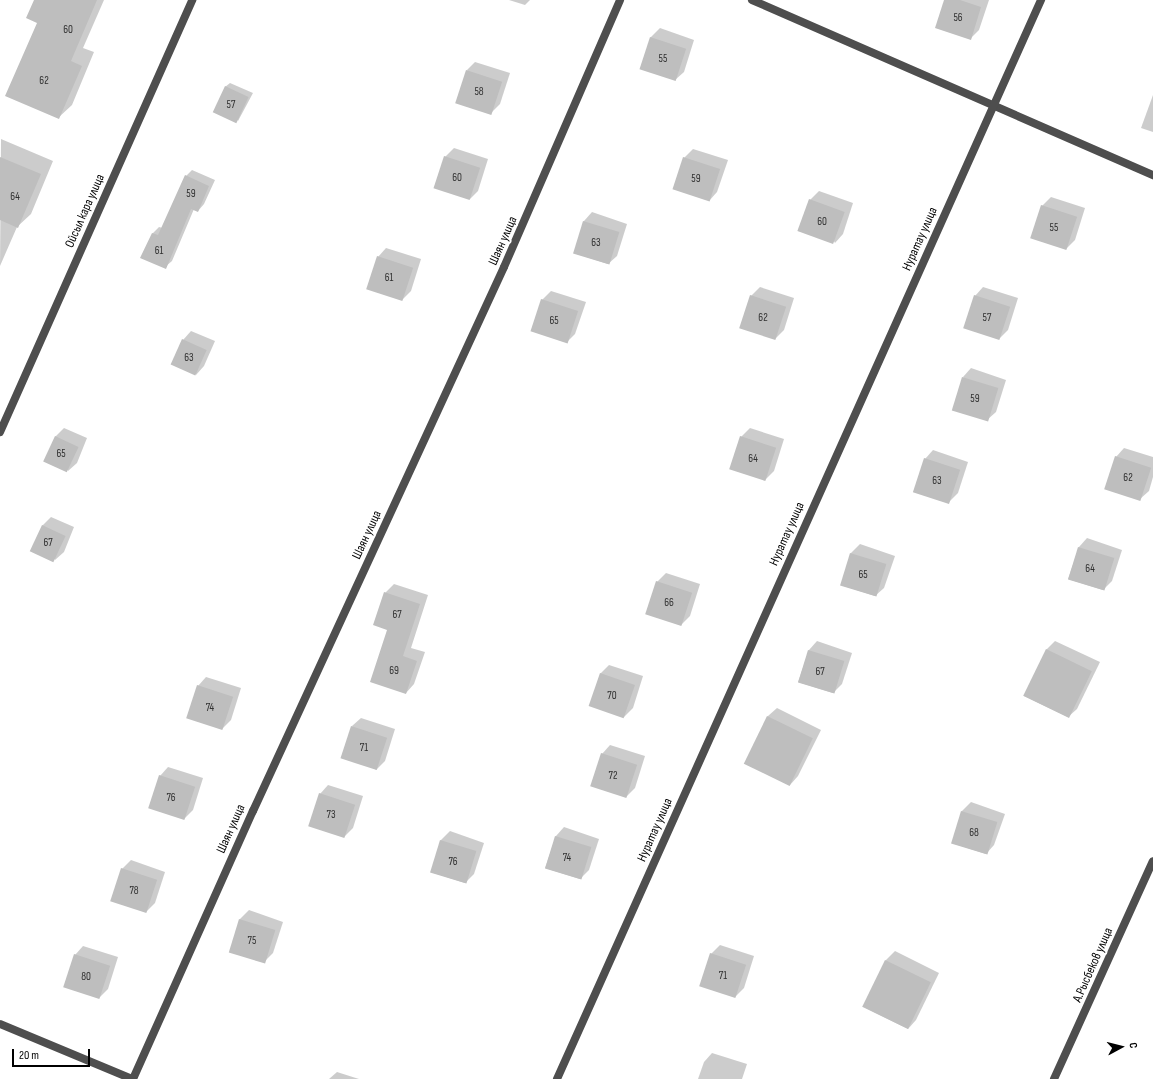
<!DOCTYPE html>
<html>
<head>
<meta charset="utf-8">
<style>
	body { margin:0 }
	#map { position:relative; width:1153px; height:1079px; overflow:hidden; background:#fff; font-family:"Sofia Sans Condensed",sans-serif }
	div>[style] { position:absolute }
	.shadow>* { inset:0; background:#0003 }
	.building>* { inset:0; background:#bebebe; transform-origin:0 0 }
	.street>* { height:8px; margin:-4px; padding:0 4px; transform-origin:4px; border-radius:4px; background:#4e4e4e }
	span { translate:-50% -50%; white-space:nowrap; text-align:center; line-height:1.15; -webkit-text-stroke:4px #fff; paint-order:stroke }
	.number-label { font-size:11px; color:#303030 }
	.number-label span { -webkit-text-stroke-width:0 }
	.street-label { font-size:13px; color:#000 }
	.north { position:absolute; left:1101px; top:1027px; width:40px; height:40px; -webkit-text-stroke:3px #fff; paint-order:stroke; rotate:83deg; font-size:11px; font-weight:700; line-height:16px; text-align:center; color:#000 }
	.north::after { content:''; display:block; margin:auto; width:14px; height:18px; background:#000; clip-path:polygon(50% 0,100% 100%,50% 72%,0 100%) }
	.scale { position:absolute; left:12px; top:1049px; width:78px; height:18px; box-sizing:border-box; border:2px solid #000; border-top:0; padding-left:5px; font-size:12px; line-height:14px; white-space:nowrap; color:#000; -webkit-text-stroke:3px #fff; paint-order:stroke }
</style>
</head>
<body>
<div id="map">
	<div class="shadow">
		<div style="clip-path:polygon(35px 0,104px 0,83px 48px,94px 52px,72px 105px,58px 118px)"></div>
		<div style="clip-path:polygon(509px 0,530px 0,525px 5px)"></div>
		<div style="clip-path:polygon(945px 0,989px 0,979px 30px,970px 39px)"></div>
		<div style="clip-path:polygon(660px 28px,694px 40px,684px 72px,675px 80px,641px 69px,651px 37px)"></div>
		<div style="clip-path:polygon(475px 62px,510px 73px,500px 104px,491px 113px,467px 70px)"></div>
		<div style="clip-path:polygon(230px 83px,253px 93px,238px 121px,225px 87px)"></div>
		<div style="clip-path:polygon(1153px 95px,1153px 132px,1141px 128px)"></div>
		<div style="clip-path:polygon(1px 139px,53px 161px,31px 214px,17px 227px,0 266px)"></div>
		<div style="clip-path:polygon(454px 148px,488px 159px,478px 191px,470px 199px,445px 157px)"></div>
		<div style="clip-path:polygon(693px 149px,728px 160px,717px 192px,709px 201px,684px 158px)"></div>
		<div style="clip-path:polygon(192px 170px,215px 180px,204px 204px,198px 211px,194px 209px,172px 261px,165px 267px,142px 257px,153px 233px,159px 227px,163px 228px,186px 176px)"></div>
		<div style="clip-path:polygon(819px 191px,853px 203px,843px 234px,835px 243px,810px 200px)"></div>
		<div style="clip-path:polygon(1051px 197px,1085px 208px,1075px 240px,1066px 249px,1042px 206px)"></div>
		<div style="clip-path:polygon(592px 212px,627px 224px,617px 256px,608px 264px,574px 253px,584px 221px)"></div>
		<div style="clip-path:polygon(386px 248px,421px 259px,411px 291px,402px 300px,378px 257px)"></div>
		<div style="clip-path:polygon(760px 287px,794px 298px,784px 330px,775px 339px,751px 296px)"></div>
		<div style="clip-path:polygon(983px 287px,1018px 298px,1008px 330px,999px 339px,975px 296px)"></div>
		<div style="clip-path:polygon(551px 291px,586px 302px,575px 334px,567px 342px,542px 300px)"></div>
		<div style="clip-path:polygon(191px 331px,215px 341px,204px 366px,196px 375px,183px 340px)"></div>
		<div style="clip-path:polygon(971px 368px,1006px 380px,996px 412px,987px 420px,963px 377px)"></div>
		<div style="clip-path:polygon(64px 428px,87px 438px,77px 463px,68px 471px,55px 437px)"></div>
		<div style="clip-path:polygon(750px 428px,784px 439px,774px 471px,765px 480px,741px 437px)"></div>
		<div style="clip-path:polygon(1124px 448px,1153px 457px,1153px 477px,1149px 491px,1140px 499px,1116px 457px)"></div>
		<div style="clip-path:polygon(933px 450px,968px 462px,958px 493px,949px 502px,925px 459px)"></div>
		<div style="clip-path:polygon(51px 517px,74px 527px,64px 552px,55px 560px,42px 526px)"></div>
		<div style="clip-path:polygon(1087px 538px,1122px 550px,1112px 581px,1103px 590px,1068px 579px,1079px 547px)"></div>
		<div style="clip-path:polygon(860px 544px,895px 556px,884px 588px,875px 596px,841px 585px,851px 553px)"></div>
		<div style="clip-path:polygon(666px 573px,700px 584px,690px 616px,681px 625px,657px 582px)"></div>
		<div style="clip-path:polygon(394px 584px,428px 595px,411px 648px,425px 652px,414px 684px,406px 693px,388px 629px,385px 593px)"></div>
		<div style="clip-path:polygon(817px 641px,852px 653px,842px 684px,833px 693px,798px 682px,809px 650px)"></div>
		<div style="clip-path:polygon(1055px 641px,1100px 662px,1077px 709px,1068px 717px,1024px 696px,1047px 649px)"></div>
		<div style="clip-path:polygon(609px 665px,643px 676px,633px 708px,624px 717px,600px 674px)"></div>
		<div style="clip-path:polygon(206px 677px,241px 688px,231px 720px,222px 729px,198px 686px)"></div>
		<div style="clip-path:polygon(777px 708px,821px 730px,798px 776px,790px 785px,745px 763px,768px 716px)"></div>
		<div style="clip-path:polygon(361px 718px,395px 729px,385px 761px,376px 770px,352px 726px)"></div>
		<div style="clip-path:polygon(610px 745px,645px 756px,635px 788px,626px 797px,602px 754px)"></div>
		<div style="clip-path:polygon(168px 767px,203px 778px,193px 810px,184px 819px,160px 776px)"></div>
		<div style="clip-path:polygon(328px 785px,363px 796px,353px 828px,344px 837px,320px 794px)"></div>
		<div style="clip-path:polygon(971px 802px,1005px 814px,994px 845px,986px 854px,952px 843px,962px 811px)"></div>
		<div style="clip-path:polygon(564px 827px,599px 839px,589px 870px,580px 879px,545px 868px,556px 836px)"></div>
		<div style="clip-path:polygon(450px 831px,484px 843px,474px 874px,465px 883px,431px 872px,441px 840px)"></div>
		<div style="clip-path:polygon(131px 860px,165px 872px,155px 903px,146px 912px,122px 869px)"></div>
		<div style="clip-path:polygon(249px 910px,283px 922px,273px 953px,264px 962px,230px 951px,240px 919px)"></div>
		<div style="clip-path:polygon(720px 945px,754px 956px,744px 988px,735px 997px,711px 954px)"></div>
		<div style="clip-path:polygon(83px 946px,118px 957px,108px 989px,99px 998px,75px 955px)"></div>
		<div style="clip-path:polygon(895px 951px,939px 973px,916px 1020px,908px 1029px,864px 1007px,886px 960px)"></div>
		<div style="clip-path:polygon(712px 1053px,747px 1064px,742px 1079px,698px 1079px,704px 1062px)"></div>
		<div style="clip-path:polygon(337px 1072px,359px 1079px,329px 1079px)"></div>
	</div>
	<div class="building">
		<div style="clip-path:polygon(34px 0,97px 0,71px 61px,82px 66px,59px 119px,5px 96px,37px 23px,26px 18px)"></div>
		<div style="clip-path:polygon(944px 0,960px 0,981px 7px,971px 40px,935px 28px)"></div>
		<div style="left:650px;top:37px;width:38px;height:34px;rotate:18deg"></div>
		<div style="left:466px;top:70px;width:38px;height:35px;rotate:18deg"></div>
		<div style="left:225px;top:86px;width:26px;height:29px;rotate:25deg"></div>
		<div style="left:444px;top:156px;width:38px;height:34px;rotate:18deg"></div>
		<div style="clip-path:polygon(0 157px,41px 174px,18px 228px,0 220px)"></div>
		<div style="left:683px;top:157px;width:39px;height:34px;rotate:18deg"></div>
		<div style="clip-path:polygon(185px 175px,209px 186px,198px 212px,191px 209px,166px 269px,140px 258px,152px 233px,158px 235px)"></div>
		<div style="left:809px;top:199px;width:38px;height:34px;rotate:20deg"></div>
		<div style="left:1041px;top:205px;width:38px;height:35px;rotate:18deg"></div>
		<div style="left:583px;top:221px;width:38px;height:34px;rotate:17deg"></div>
		<div style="left:377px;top:256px;width:38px;height:35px;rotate:18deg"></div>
		<div style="left:750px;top:295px;width:38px;height:35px;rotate:18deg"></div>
		<div style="left:974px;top:295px;width:38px;height:35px;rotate:18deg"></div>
		<div style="left:541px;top:299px;width:39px;height:34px;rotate:18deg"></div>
		<div style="left:182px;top:339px;width:27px;height:28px;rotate:24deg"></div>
		<div style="left:962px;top:377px;width:38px;height:35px;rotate:17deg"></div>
		<div style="left:55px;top:436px;width:26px;height:28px;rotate:25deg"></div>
		<div style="left:740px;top:436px;width:38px;height:35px;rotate:18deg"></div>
		<div style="left:1115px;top:456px;width:38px;height:35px;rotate:18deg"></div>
		<div style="left:924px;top:458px;width:38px;height:36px;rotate:18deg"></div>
		<div style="left:42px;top:525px;width:26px;height:29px;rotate:25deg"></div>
		<div style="left:1078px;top:547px;width:38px;height:34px;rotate:17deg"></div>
		<div style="left:850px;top:553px;width:38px;height:34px;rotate:17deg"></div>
		<div style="left:656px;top:581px;width:38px;height:35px;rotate:18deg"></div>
		<div style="clip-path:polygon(384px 592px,420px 604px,403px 656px,417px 661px,406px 694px,370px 682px,387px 630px,373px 625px)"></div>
		<div style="left:1046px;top:649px;width:51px;height:52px;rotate:26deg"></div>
		<div style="left:808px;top:650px;width:38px;height:34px;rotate:17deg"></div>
		<div style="left:600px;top:673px;width:37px;height:35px;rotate:19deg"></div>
		<div style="left:197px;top:685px;width:38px;height:35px;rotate:18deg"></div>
		<div style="left:767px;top:716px;width:51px;height:53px;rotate:26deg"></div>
		<div style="left:351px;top:726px;width:38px;height:34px;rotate:18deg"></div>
		<div style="left:601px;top:753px;width:38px;height:35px;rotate:18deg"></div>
		<div style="left:159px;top:775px;width:38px;height:35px;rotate:18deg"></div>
		<div style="left:319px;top:793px;width:38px;height:35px;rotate:18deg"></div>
		<div style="left:961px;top:811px;width:38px;height:34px;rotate:17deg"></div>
		<div style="left:555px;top:836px;width:38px;height:34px;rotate:17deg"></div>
		<div style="left:440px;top:840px;width:38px;height:34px;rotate:17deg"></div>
		<div style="left:121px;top:868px;width:38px;height:35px;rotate:18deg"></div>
		<div style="left:239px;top:919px;width:38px;height:35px;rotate:17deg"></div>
		<div style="left:710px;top:953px;width:38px;height:35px;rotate:18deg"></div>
		<div style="left:74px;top:954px;width:38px;height:35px;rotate:18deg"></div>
		<div style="left:885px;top:960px;width:51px;height:52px;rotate:26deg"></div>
	</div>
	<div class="street">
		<div style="left:752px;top:0;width:438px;rotate:23.6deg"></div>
		<div style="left:0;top:432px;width:473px;rotate:-66deg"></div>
		<div style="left:0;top:1024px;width:143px;rotate:22.6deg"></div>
		<div style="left:133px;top:1079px;width:294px;rotate:-65.9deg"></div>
		<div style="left:253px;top:811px;width:599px;rotate:-65.23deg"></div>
		<div style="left:504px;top:267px;width:291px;rotate:-66.5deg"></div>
		<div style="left:557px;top:1079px;width:1183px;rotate:-65.84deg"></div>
		<div style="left:1054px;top:1079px;width:239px;rotate:-65.6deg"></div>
	</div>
	<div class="number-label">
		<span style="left:958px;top:18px">56</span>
		<span style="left:68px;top:30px">60</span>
		<span style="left:663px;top:59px">55</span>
		<span style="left:44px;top:81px">62</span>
		<span style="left:479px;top:92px">58</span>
		<span style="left:231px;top:105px">57</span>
		<span style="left:457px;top:178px">60</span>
		<span style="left:696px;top:179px">59</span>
		<span style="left:191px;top:194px">59</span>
		<span style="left:15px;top:197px">64</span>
		<span style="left:822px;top:222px">60</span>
		<span style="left:1054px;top:228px">55</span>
		<span style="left:596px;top:243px">63</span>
		<span style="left:159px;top:251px">61</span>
		<span style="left:389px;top:278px">61</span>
		<span style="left:763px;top:318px">62</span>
		<span style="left:987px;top:318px">57</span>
		<span style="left:554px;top:321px">65</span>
		<span style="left:189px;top:358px">63</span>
		<span style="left:975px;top:399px">59</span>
		<span style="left:61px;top:454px">65</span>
		<span style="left:753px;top:459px">64</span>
		<span style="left:1128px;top:478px">62</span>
		<span style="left:937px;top:481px">63</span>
		<span style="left:48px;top:543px">67</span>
		<span style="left:1090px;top:569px">64</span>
		<span style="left:863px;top:575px">65</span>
		<span style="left:669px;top:603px">66</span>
		<span style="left:397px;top:615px">67</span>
		<span style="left:394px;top:671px">69</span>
		<span style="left:820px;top:672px">67</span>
		<span style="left:612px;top:696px">70</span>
		<span style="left:210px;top:708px">74</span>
		<span style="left:364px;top:748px">71</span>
		<span style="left:613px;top:776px">72</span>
		<span style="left:171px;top:798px">76</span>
		<span style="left:331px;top:815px">73</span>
		<span style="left:974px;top:833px">68</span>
		<span style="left:567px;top:858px">74</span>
		<span style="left:453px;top:862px">76</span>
		<span style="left:134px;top:891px">78</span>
		<span style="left:252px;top:941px">75</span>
		<span style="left:723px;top:976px">71</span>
		<span style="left:86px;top:977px">80</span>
	</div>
	<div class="street-label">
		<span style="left:85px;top:211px;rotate:-66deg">Ойсыл кара улица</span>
		<span style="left:920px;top:239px;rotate:-66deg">Нуратау улица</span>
		<span style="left:503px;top:241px;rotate:-66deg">Шаян улица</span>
		<span style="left:787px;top:534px;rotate:-66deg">Нуратау улица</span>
		<span style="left:367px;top:535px;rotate:-65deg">Шаян улица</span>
		<span style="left:231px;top:829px;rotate:-66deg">Шаян улица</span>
		<span style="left:655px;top:830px;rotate:-66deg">Нуратау улица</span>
		<span style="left:1093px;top:965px;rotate:-66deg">А.Рысбеков улица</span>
	</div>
	<div class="north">С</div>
	<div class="scale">20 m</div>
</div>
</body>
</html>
